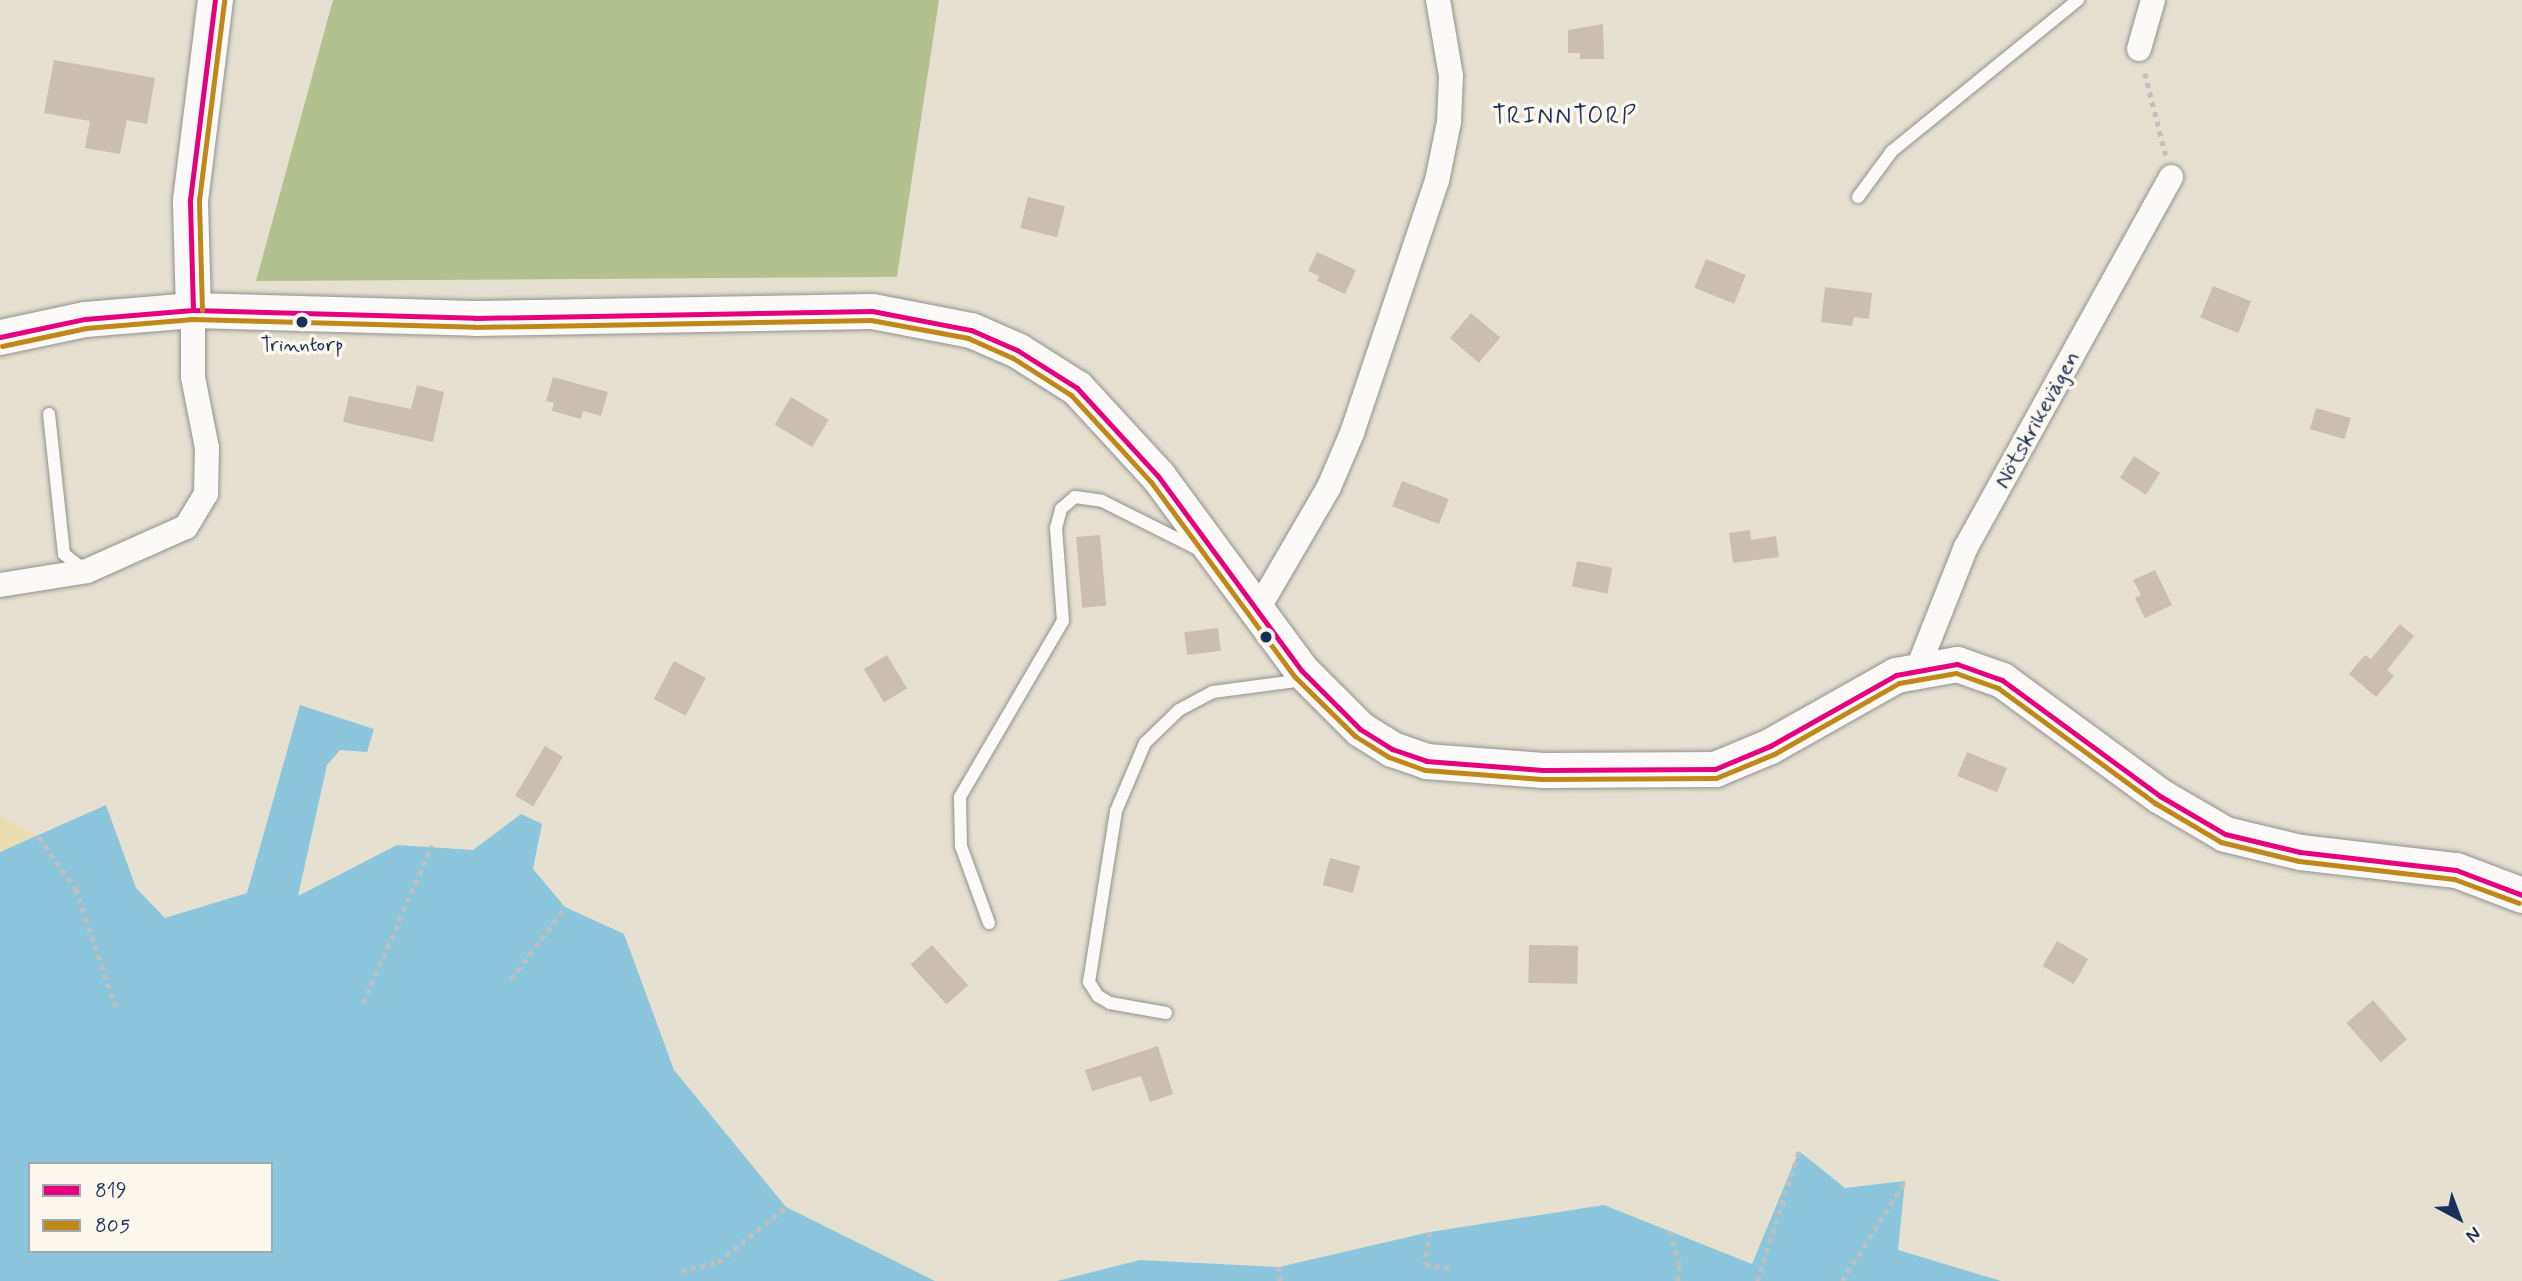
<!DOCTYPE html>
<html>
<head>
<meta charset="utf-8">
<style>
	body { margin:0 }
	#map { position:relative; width:2522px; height:1281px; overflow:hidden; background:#e5e0d0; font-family:Mynerve,sans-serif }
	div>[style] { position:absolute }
	.forest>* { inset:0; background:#b2c18f }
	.sand>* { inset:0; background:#eaddb4 }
	.water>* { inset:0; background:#8bc6dc }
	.building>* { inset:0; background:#cabeb3; transform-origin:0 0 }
	.path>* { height:4.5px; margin-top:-2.25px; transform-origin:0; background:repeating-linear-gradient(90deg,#bfc0c2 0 5px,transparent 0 10px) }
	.roads { filter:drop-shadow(0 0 2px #919191) drop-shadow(0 0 2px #919191) }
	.lane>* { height:12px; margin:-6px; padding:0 6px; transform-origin:6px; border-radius:6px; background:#fbfaf8 }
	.street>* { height:24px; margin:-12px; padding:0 12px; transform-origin:12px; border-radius:12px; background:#fbfaf8 }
	.secondary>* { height:35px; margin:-17.5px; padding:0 17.5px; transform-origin:17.5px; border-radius:17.5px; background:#fbfaf8 }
	.bus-1>* { height:5px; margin:-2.5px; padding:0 2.5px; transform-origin:2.5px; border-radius:2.5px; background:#e5007d }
	.bus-2>* { height:5px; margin:-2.5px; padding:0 2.5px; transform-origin:2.5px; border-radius:2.5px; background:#c08818 }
	.dots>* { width:19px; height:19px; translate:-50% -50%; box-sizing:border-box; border:4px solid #fbf7ec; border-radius:50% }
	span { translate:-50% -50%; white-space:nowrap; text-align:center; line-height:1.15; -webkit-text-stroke:7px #fbf7ec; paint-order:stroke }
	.bus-label { font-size:21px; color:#1b2f5e }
	.street-label { font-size:23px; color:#1b2f5e }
	.neighbourhood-label { font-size:24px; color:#1b2f5e; letter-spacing:2px }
	.legend { position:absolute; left:28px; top:1162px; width:245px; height:91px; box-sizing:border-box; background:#fbf7ec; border:2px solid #a1a7b3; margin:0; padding:9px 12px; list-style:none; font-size:21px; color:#1b2f5e }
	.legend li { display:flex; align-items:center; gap:14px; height:35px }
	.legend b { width:35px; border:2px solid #a1a7b3 }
	.north { position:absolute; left:2424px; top:1183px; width:70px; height:70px; -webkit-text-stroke:5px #fbf7ec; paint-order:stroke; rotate:139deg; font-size:19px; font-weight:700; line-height:28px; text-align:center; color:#1b2f5e }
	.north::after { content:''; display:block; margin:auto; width:24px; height:32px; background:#1b2f5e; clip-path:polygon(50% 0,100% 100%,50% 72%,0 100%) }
</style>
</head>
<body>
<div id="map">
	<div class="forest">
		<div style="clip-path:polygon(333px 0,939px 0,897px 277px,256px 281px)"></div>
	</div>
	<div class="sand">
		<div style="clip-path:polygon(0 816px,39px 837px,0 851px)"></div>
	</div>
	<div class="water">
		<div style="clip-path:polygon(evenodd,300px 705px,374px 729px,367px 752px,340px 750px,327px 765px,298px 896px,397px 845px,473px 850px,521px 814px,542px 824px,533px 869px,565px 907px,624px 934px,674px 1070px,786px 1207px,935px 1281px,0 1281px,0 852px,106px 805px,136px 888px,165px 918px,247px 893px,300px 705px,30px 1164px,271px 1164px,271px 1251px,30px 1251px,30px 1164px)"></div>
		<div style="clip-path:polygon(1799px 1151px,1845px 1188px,1905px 1181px,1898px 1250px,2001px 1281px,1057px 1281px,1140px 1260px,1279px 1267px,1430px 1232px,1604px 1205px,1752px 1264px)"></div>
	</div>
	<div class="building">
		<div style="clip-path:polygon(1603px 24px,1604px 59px,1580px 59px,1580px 53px,1568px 53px,1568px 30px)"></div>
		<div style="clip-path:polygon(54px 60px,155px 78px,147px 124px,127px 120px,120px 154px,85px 148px,90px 121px,44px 113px)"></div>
		<div style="left:1028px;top:197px;width:38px;height:32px;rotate:14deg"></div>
		<div style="clip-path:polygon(1317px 252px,1356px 270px,1345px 294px,1317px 281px,1319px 276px,1308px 271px)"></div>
		<div style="left:1706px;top:259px;width:43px;height:31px;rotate:22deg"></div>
		<div style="left:2213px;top:286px;width:41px;height:34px;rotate:22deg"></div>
		<div style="clip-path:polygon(1825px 287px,1872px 293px,1869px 319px,1854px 317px,1852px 326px,1821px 322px)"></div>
		<div style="left:1471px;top:313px;width:38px;height:33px;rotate:40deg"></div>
		<div style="clip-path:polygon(553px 377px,608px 392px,601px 416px,583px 411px,581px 419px,552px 411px,554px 403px,546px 401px)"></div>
		<div style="clip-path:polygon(417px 385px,444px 392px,433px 442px,343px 422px,349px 396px,411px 409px)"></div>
		<div style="left:791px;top:397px;width:44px;height:32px;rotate:31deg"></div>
		<div style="left:2316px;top:408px;width:36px;height:22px;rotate:16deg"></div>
		<div style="left:2134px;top:456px;width:31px;height:26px;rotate:33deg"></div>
		<div style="left:1402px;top:481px;width:50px;height:27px;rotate:21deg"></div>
		<div style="clip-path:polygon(1750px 530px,1751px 540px,1776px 536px,1779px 557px,1733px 563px,1729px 533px)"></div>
		<div style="left:1100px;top:535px;width:71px;height:24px;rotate:85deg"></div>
		<div style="left:1577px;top:561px;width:36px;height:26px;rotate:11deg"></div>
		<div style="clip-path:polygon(2155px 570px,2172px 605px,2145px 618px,2135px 598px,2141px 595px,2133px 580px)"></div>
		<div style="clip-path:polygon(2400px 624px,2414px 636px,2387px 670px,2394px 676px,2376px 697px,2349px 674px,2365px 655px,2371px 659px)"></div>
		<div style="left:1218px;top:628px;width:23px;height:34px;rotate:83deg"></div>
		<div style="left:887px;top:655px;width:39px;height:27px;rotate:59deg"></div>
		<div style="left:674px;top:661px;width:36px;height:43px;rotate:28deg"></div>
		<div style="left:545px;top:746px;width:21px;height:58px;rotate:31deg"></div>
		<div style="left:1967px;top:752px;width:43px;height:26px;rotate:22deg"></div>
		<div style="left:1330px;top:858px;width:31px;height:28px;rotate:15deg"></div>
		<div style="left:2057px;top:941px;width:36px;height:29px;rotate:30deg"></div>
		<div style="left:932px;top:945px;width:54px;height:29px;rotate:48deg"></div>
		<div style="left:1529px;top:945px;width:49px;height:38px;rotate:1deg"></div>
		<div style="left:2373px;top:1000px;width:52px;height:35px;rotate:49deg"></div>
		<div style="clip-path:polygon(1158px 1046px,1173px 1094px,1150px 1102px,1141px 1076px,1092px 1091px,1085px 1070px)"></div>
	</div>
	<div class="path">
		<div style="left:2145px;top:73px;width:86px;rotate:75.8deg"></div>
		<div style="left:39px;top:837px;width:64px;rotate:54.6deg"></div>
		<div style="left:76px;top:889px;width:125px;rotate:71.3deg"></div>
		<div style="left:511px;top:979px;width:90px;rotate:-53.1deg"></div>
		<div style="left:363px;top:1003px;width:172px;rotate:-66.4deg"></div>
		<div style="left:1670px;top:1231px;width:36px;rotate:74deg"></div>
		<div style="left:1680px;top:1266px;width:15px;rotate:98deg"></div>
		<div style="left:1430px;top:1232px;width:32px;rotate:99deg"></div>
		<div style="left:1425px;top:1264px;width:25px;rotate:11deg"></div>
		<div style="left:1279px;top:1267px;width:14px;rotate:86deg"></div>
		<div style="left:681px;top:1271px;width:38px;rotate:-14deg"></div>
		<div style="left:718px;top:1262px;width:87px;rotate:-39deg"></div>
		<div style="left:1757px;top:1281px;width:137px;rotate:-72.1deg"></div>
		<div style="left:1842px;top:1281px;width:118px;rotate:-57.8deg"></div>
	</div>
	<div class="roads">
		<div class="lane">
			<div style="left:1858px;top:197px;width:57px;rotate:-53.5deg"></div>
			<div style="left:1892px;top:151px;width:240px;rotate:-39.1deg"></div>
			<div style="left:49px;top:414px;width:141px;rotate:83.9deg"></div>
			<div style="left:64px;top:554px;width:28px;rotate:38deg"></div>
			<div style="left:989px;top:923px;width:82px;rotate:-110deg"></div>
			<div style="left:961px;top:846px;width:49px;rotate:-91.2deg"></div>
			<div style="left:960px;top:797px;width:204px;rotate:-59.7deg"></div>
			<div style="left:1063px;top:621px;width:93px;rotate:-94.3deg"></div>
			<div style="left:1056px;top:528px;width:20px;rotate:-75deg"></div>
			<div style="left:1061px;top:509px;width:18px;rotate:-41deg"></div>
			<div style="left:1075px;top:497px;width:27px;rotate:8deg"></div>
			<div style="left:1102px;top:501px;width:107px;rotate:26.6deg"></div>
			<div style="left:1166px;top:1013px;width:57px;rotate:-169.9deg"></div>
			<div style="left:1110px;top:1003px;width:14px;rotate:-150deg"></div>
			<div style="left:1098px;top:996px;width:17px;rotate:-123deg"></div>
			<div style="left:1089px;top:982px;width:173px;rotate:-81deg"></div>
			<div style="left:1116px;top:811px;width:74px;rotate:-66.9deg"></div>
			<div style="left:1145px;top:743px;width:47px;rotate:-44.1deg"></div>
			<div style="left:1179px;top:710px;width:38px;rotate:-28deg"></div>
			<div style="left:1213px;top:692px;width:91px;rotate:-7.6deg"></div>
		</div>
		<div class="street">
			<div style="left:2139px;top:49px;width:51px;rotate:-74.1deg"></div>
			<div style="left:0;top:585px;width:88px;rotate:-9.1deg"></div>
			<div style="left:87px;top:571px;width:108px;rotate:-24deg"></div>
			<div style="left:186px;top:527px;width:39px;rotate:-59deg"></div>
			<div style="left:206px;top:494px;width:46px;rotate:-88.8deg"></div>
			<div style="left:207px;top:448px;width:72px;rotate:-101.2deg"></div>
			<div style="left:193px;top:377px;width:67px;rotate:-90deg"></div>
			<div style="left:1258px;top:609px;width:141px;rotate:-59.8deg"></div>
			<div style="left:1329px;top:487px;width:59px;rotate:-66.9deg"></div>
			<div style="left:1352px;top:433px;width:266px;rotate:-71.4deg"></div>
			<div style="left:1437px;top:181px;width:60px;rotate:-78.5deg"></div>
			<div style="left:1449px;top:122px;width:46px;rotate:-87.5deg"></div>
			<div style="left:1451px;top:76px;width:77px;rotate:-99.7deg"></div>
			<div style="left:1918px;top:668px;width:130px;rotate:-68.4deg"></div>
			<div style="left:1966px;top:547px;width:423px;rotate:-61deg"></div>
		</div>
		<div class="secondary">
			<div style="left:193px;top:310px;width:110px;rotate:-91.6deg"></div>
			<div style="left:190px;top:200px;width:202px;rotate:-82.9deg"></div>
			<div style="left:0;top:337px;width:87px;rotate:-12deg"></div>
			<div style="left:85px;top:319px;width:108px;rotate:-4.8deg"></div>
			<div style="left:193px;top:310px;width:282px;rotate:1.6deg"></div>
			<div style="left:475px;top:318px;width:397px;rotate:-1deg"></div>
			<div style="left:872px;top:311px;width:101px;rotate:10.9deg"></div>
			<div style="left:971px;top:330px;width:50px;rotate:23.5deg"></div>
			<div style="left:1017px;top:350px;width:71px;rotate:32.3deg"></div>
			<div style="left:1077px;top:388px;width:120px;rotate:47.4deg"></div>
			<div style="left:1158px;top:476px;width:242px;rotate:53.6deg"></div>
			<div style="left:1302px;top:671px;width:82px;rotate:45deg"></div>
			<div style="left:1360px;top:729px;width:38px;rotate:32deg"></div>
			<div style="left:1392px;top:749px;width:36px;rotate:19deg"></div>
			<div style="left:1426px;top:761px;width:117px;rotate:4.4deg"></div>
			<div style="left:1543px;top:770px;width:172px;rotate:-0.3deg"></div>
			<div style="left:1715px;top:769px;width:60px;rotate:-22.7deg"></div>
			<div style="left:1770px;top:746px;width:145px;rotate:-29.4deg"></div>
			<div style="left:1896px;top:675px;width:62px;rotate:-10.2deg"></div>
			<div style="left:1957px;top:664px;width:48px;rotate:19.6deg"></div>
			<div style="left:2002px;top:680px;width:196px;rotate:36.3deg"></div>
			<div style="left:2160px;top:796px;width:75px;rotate:30.3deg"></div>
			<div style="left:2225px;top:834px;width:77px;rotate:13.5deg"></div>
			<div style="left:2300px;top:852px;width:157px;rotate:6.6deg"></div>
			<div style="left:2456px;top:870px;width:71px;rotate:20.7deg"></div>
		</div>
	</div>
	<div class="bus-1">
		<div style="left:193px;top:310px;width:110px;rotate:-91.6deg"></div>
		<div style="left:190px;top:200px;width:202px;rotate:-82.9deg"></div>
		<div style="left:0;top:337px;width:87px;rotate:-12deg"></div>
		<div style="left:85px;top:319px;width:108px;rotate:-4.8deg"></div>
		<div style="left:193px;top:310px;width:282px;rotate:1.6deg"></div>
		<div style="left:475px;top:318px;width:397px;rotate:-1deg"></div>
		<div style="left:872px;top:311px;width:101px;rotate:10.9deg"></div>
		<div style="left:971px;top:330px;width:50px;rotate:23.5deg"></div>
		<div style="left:1017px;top:350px;width:71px;rotate:32.3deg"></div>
		<div style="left:1077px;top:388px;width:120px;rotate:47.4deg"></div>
		<div style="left:1158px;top:476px;width:242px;rotate:53.6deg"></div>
		<div style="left:1302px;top:671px;width:82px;rotate:45deg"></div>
		<div style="left:1360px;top:729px;width:38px;rotate:32deg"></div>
		<div style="left:1392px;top:749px;width:36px;rotate:19deg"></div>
		<div style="left:1426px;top:761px;width:117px;rotate:4.4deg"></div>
		<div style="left:1543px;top:770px;width:172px;rotate:-0.3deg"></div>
		<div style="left:1715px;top:769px;width:60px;rotate:-22.7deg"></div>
		<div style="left:1770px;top:746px;width:145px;rotate:-29.4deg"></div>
		<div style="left:1896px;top:675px;width:62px;rotate:-10.2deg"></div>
		<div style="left:1957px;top:664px;width:48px;rotate:19.6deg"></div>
		<div style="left:2002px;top:680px;width:196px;rotate:36.3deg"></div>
		<div style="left:2160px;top:796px;width:75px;rotate:30.3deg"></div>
		<div style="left:2225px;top:834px;width:77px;rotate:13.5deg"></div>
		<div style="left:2300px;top:852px;width:157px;rotate:6.6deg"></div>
		<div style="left:2456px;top:870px;width:71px;rotate:20.7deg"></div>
	</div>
	<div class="bus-2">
		<div style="left:202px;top:310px;width:110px;rotate:-91.6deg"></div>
		<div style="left:199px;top:200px;width:201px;rotate:-82.8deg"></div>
		<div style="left:2px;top:346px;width:86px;rotate:-12.1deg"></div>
		<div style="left:86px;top:328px;width:107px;rotate:-4.8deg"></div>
		<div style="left:193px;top:319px;width:282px;rotate:1.6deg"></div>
		<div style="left:475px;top:327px;width:396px;rotate:-1deg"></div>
		<div style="left:871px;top:320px;width:99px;rotate:10.5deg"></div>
		<div style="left:968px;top:338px;width:49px;rotate:24deg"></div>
		<div style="left:1013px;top:358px;width:69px;rotate:32.5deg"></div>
		<div style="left:1071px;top:395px;width:118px;rotate:47.4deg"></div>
		<div style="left:1151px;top:482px;width:242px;rotate:53.6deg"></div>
		<div style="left:1295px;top:677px;width:84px;rotate:44.5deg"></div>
		<div style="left:1355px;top:736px;width:40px;rotate:32deg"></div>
		<div style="left:1389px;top:757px;width:38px;rotate:20deg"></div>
		<div style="left:1425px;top:770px;width:117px;rotate:4.4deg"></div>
		<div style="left:1542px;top:779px;width:174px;rotate:-0.3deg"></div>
		<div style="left:1716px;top:778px;width:63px;rotate:-22.5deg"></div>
		<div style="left:1774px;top:754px;width:144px;rotate:-29.6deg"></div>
		<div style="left:1899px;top:683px;width:58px;rotate:-10deg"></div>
		<div style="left:1956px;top:673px;width:45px;rotate:19.7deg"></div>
		<div style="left:1998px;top:688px;width:195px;rotate:36.2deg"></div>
		<div style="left:2155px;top:803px;width:77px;rotate:30.6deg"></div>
		<div style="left:2221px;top:842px;width:80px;rotate:13.7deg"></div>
		<div style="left:2299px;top:861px;width:156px;rotate:6.6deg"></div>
		<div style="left:2454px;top:879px;width:69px;rotate:20.3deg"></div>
	</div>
	<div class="dots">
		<div style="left:302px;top:322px;background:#1b2f5e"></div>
		<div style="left:1266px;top:637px;background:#1b2f5e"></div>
	</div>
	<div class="bus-label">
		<span style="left:302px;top:345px">Trinntorp</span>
	</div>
	<div class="street-label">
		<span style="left:2038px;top:420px;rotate:-61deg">Nötskrikevägen</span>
	</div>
	<div class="neighbourhood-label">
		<span style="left:1565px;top:117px">TRINNTORP</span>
	</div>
	<ul class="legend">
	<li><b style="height:9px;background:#e5007d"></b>819</li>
	<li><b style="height:9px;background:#c08818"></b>805</li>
	</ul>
	<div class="north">N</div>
</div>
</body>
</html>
